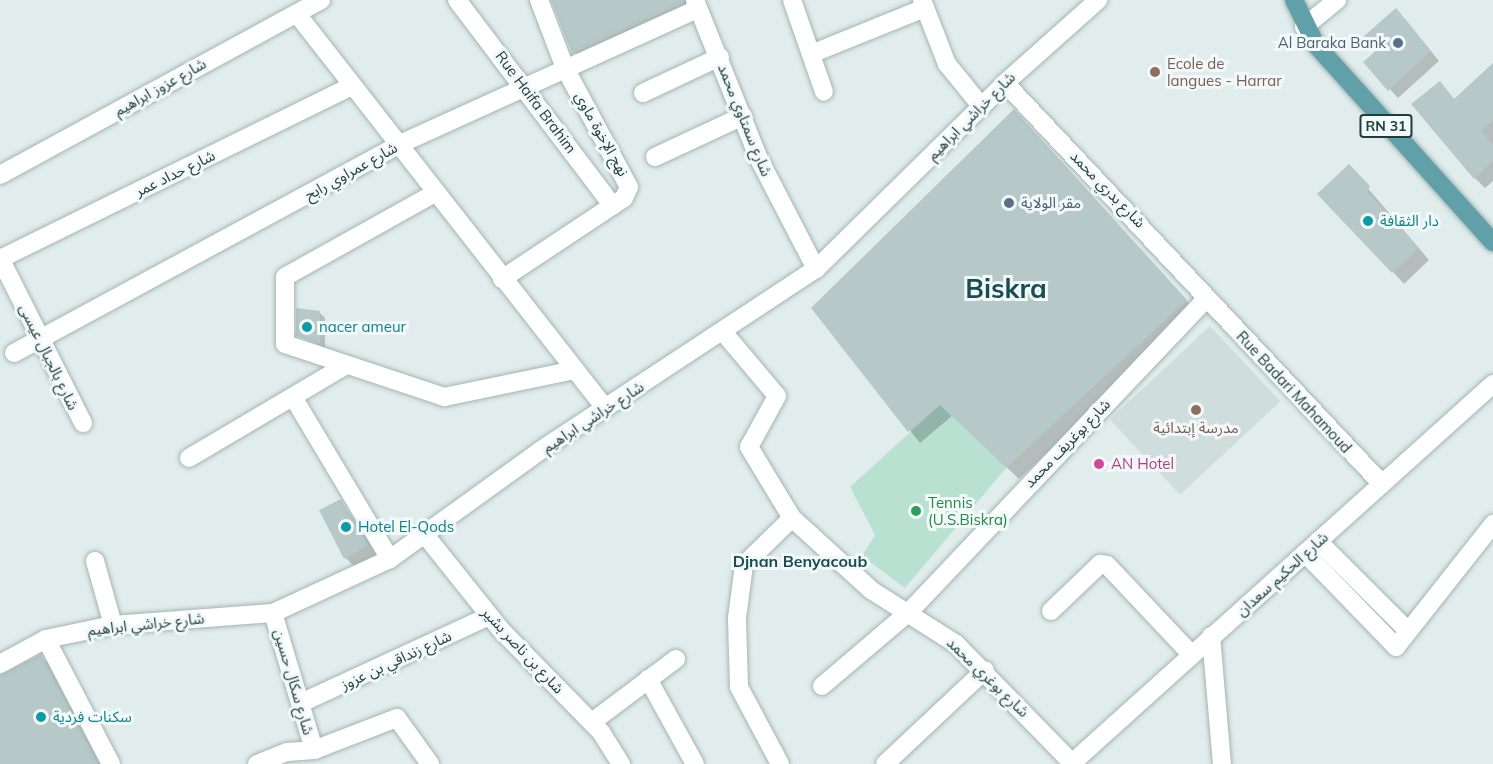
<!DOCTYPE html>
<html>
<head>
<meta charset="utf-8">
<style>
	body { margin:0 }
	#map { position:relative; width:1493px; height:764px; overflow:hidden; background:#e1edec; font-family:Mulish,"Noto Sans Arabic",sans-serif }
	div>[style] { position:absolute }
	.built>* { inset:0; background:#cfdddc; transform-origin:0 0 }
	.green>* { inset:0; background:#b8e1d2 }
	.shadow>* { inset:0; background:#0003 }
	.building>* { inset:0; background:#b6c8c7 }
	.roads { filter:drop-shadow(0 0 2px #a3b5b5) drop-shadow(0 0 2px #a3b5b5) }
	.minor>* { height:18px; margin:-9px; padding:0 9px; transform-origin:9px; border-radius:9px; background:#fff }
	.tertiary>* { height:18px; margin:-9px; padding:0 9px; transform-origin:9px; border-radius:9px; background:#fff }
	.primary>* { height:18px; margin:-9px; padding:0 9px; transform-origin:9px; border-radius:9px; background:#61a0a8 }
	.dots>* { width:16px; height:16px; translate:-50% -50%; box-sizing:border-box; border:3px solid #f2f9f8; border-radius:50% }
	span { translate:-50% -50%; white-space:nowrap; text-align:center; line-height:1.15; -webkit-text-stroke:6px #f2f9f8; paint-order:stroke }
	.shield-label span { padding:2px 4px; background:#f2f9f8; border:2px solid; border-radius:4px; -webkit-text-stroke-width:0 }
	.shield-label { font-size:14px; color:#1f3d40; font-weight:700 }
	.service-label { font-size:15px; color:#4e5e75 }
	.right { translate:-100% -50%; text-align:right }
	.left { translate:0 -50%; text-align:left }
	.education-label { font-size:15px; color:#785e54 }
	.street-label { font-size:15px; color:#1f3d40 }
	.culture-label { font-size:15px; color:#0d838f }
	.hotel-label { font-size:15px; color:#b23c85 }
	.leisure-label { font-size:15px; color:#27864d }
	.neighbourhood-label { font-size:16px; color:#194d55; font-weight:700 }
	.town-label { font-size:27px; color:#194d55; font-weight:700 }
</style>
</head>
<body>
<div id="map">
	<div class="built">
		<div style="left:1210px;top:326px;width:103px;height:137px;rotate:47deg"></div>
	</div>
	<div class="green">
		<div style="clip-path:polygon(940px 405px,1006px 468px,905px 588px,862px 556px,875px 535px,850px 487px)"></div>
	</div>
	<div class="shadow">
		<div style="clip-path:polygon(552px 0,686px 0,689px 9px,578px 59px)"></div>
		<div style="clip-path:polygon(1405px 19px,1439px 61px,1398px 98px,1365px 62px)"></div>
		<div style="clip-path:polygon(1493px 65px,1493px 181px,1485px 188px,1475px 178px,1440px 83px,1455px 100px)"></div>
		<div style="clip-path:polygon(1025px 122px,1197px 312px,1019px 479px,952px 416px,920px 443px,813px 308px)"></div>
		<div style="clip-path:polygon(1349px 166px,1429px 260px,1404px 284px,1393px 272px)"></div>
		<div style="clip-path:polygon(319px 312px,325px 318px,325px 348px,298px 335px)"></div>
		<div style="clip-path:polygon(341px 501px,384px 562px,362px 575px,346px 558px)"></div>
		<div style="clip-path:polygon(41px 656px,47px 662px,100px 764px,0 764px,0 675px)"></div>
	</div>
	<div class="building">
		<div style="clip-path:polygon(551px 0,684px 0,684px 3px,572px 54px)"></div>
		<div style="clip-path:polygon(1396px 8px,1431px 51px,1388px 91px,1363px 62px,1377px 50px,1364px 36px)"></div>
		<div style="clip-path:polygon(1493px 63px,1493px 120px,1481px 131px,1493px 145px,1493px 161px,1474px 179px,1411px 104px,1440px 81px,1454px 99px)"></div>
		<div style="clip-path:polygon(1014px 109px,1187px 300px,1006px 468px,940px 405px,908px 432px,811px 308px)"></div>
		<div style="clip-path:polygon(1349px 164px,1370px 186px,1367px 192px,1419px 248px,1392px 273px,1317px 194px)"></div>
		<div style="clip-path:polygon(296px 308px,320px 311px,320px 344px,296px 336px)"></div>
		<div style="clip-path:polygon(341px 499px,368px 545px,344px 559px,319px 510px)"></div>
		<div style="clip-path:polygon(41px 654px,98px 764px,0 764px,0 675px)"></div>
	</div>
	<div class="roads">
		<div class="minor">
			<div style="left:457px;top:0;width:258px;rotate:52.9deg"></div>
			<div style="left:695px;top:0;width:171px;rotate:68.1deg"></div>
			<div style="left:759px;top:159px;width:124px;rotate:62.6deg"></div>
			<div style="left:792px;top:0;width:97px;rotate:70.8deg"></div>
			<div style="left:922px;top:0;width:69px;rotate:68.7deg"></div>
			<div style="left:947px;top:64px;width:55px;rotate:50.9deg"></div>
			<div style="left:297px;top:14px;width:500px;rotate:51.98deg"></div>
			<div style="left:1304px;top:27px;width:43px;rotate:-39.3deg"></div>
			<div style="left:811px;top:54px;width:123px;rotate:-22deg"></div>
			<div style="left:1005px;top:83px;width:550px;rotate:46.77deg"></div>
			<div style="left:643px;top:93px;width:85px;rotate:-25.1deg"></div>
			<div style="left:655px;top:157px;width:97px;rotate:-25deg"></div>
			<div style="left:0;top:175px;width:366px;rotate:-28.6deg"></div>
			<div style="left:435px;top:193px;width:172px;rotate:150.8deg"></div>
			<div style="left:285px;top:277px;width:67px;rotate:90deg"></div>
			<div style="left:285px;top:344px;width:168px;rotate:18.4deg"></div>
			<div style="left:444px;top:397px;width:133px;rotate:-11.7deg"></div>
			<div style="left:0;top:258px;width:185px;rotate:63.3deg"></div>
			<div style="left:0;top:259px;width:390px;rotate:-26.2deg"></div>
			<div style="left:502px;top:279px;width:146px;rotate:-33.6deg"></div>
			<div style="left:624px;top:198px;width:12px;rotate:-66deg"></div>
			<div style="left:629px;top:187px;width:135px;rotate:-118.3deg"></div>
			<div style="left:565px;top:68px;width:73px;rotate:-110.9deg"></div>
			<div style="left:724px;top:333px;width:82px;rotate:49.9deg"></div>
			<div style="left:777px;top:396px;width:58px;rotate:118.8deg"></div>
			<div style="left:749px;top:447px;width:83px;rotate:58.8deg"></div>
			<div style="left:792px;top:518px;width:107px;rotate:42.3deg"></div>
			<div style="left:871px;top:590px;width:101px;rotate:32.4deg"></div>
			<div style="left:956px;top:644px;width:166px;rotate:45.7deg"></div>
			<div style="left:14px;top:353px;width:439px;rotate:-28.4deg"></div>
			<div style="left:400px;top:144px;width:327px;rotate:-24.4deg"></div>
			<div style="left:293px;top:397px;width:189px;rotate:59.1deg"></div>
			<div style="left:189px;top:458px;width:182px;rotate:-30.6deg"></div>
			<div style="left:425px;top:535px;width:123px;rotate:51.3deg"></div>
			<div style="left:502px;top:631px;width:141px;rotate:45.6deg"></div>
			<div style="left:601px;top:732px;width:38px;rotate:58deg"></div>
			<div style="left:1318px;top:541px;width:123px;rotate:45deg"></div>
			<div style="left:1305px;top:553px;width:131px;rotate:45.9deg"></div>
			<div style="left:1396px;top:647px;width:157px;rotate:-51.7deg"></div>
			<div style="left:95px;top:561px;width:66px;rotate:74.3deg"></div>
			<div style="left:1051px;top:611px;width:68px;rotate:-43.8deg"></div>
			<div style="left:1100px;top:564px;width:7px;rotate:8deg"></div>
			<div style="left:1107px;top:565px;width:122px;rotate:46.7deg"></div>
			<div style="left:273px;top:613px;width:143px;rotate:73.3deg"></div>
			<div style="left:46px;top:639px;width:141px;rotate:62.5deg"></div>
			<div style="left:0;top:664px;width:52px;rotate:-28.5deg"></div>
			<div style="left:46px;top:639px;width:68px;rotate:-11.8deg"></div>
			<div style="left:113px;top:625px;width:160px;rotate:-4.3deg"></div>
			<div style="left:273px;top:613px;width:129px;rotate:-24.8deg"></div>
			<div style="left:390px;top:559px;width:186px;rotate:-35.8deg"></div>
			<div style="left:541px;top:450px;width:329px;rotate:-33.4deg"></div>
			<div style="left:816px;top:269px;width:265px;rotate:-44.5deg"></div>
			<div style="left:1005px;top:83px;width:125px;rotate:-41.7deg"></div>
			<div style="left:648px;top:679px;width:97px;rotate:61.1deg"></div>
			<div style="left:822px;top:686px;width:114px;rotate:-40.4deg"></div>
			<div style="left:909px;top:612px;width:433px;rotate:-46.5deg"></div>
			<div style="left:301px;top:703px;width:207px;rotate:-24.8deg"></div>
			<div style="left:592px;top:722px;width:105px;rotate:-36.9deg"></div>
			<div style="left:257px;top:764px;width:32px;rotate:-22deg"></div>
			<div style="left:287px;top:752px;width:27px;rotate:-4deg"></div>
			<div style="left:314px;top:750px;width:89px;rotate:-21.1deg"></div>
			<div style="left:397px;top:718px;width:57px;rotate:54.3deg"></div>
			<div style="left:780px;top:764px;width:87px;rotate:-118deg"></div>
			<div style="left:739px;top:687px;width:69px;rotate:-91.7deg"></div>
			<div style="left:737px;top:618px;width:53px;rotate:-82.5deg"></div>
			<div style="left:744px;top:565px;width:67px;rotate:-44.4deg"></div>
			<div style="left:885px;top:764px;width:137px;rotate:-43.2deg"></div>
		</div>
		<div class="tertiary">
			<div style="left:1211px;top:636px;width:128px;rotate:85.1deg"></div>
			<div style="left:1071px;top:764px;width:568px;rotate:-42deg"></div>
		</div>
		<div class="primary">
			<div style="left:1294px;top:0;width:50px;rotate:63.9deg"></div>
			<div style="left:1316px;top:45px;width:265px;rotate:48.1deg"></div>
		</div>
	</div>
	<div class="dots">
		<div style="left:1398px;top:43px;background:#5c6f8a"></div>
		<div style="left:1155px;top:72px;background:#8d6e63"></div>
		<div style="left:1009px;top:203px;background:#5c6f8a"></div>
		<div style="left:1368px;top:221px;background:#0f9aa8"></div>
		<div style="left:307px;top:327px;background:#0f9aa8"></div>
		<div style="left:1196px;top:410px;background:#8d6e63"></div>
		<div style="left:1099px;top:464px;background:#d1479c"></div>
		<div style="left:916px;top:511px;background:#2e9e5b"></div>
		<div style="left:346px;top:527px;background:#0f9aa8"></div>
		<div style="left:41px;top:717px;background:#0f9aa8"></div>
	</div>
	<div class="shield-label">
		<span style="left:1386px;top:126px">RN 31</span>
	</div>
	<div class="service-label">
		<span class="right" style="left:1386px;top:43px">Al Baraka Bank</span>
		<span class="left" style="left:1021px;top:203px">مقر الولاية</span>
	</div>
	<div class="education-label">
		<span class="left" style="left:1167px;top:72px">Ecole de<br>langues - Harrar</span>
		<span style="left:1196px;top:428px">مدرسة إبتدائية</span>
	</div>
	<div class="street-label">
		<span style="left:160px;top:87px;rotate:-29deg">شارع عزوز ابراهيم</span>
		<span style="left:536px;top:102px;rotate:53deg">Rue Haifa Brahim</span>
		<span style="left:971px;top:116px;rotate:-45deg">شارع خراشي ابراهيم</span>
		<span style="left:745px;top:120px;rotate:68deg">شارع سمتاوي محمد</span>
		<span style="left:602px;top:134px;rotate:61deg">نهج الإخوة ماوي</span>
		<span style="left:351px;top:171px;rotate:-29deg">شارع عمراوي رابح</span>
		<span style="left:175px;top:173px;rotate:-26deg">شارع حداد عمر</span>
		<span style="left:1108px;top:189px;rotate:46deg">شارع بدري محمد</span>
		<span style="left:49px;top:357px;rotate:64deg">شارع بالجبال عيسى</span>
		<span style="left:1294px;top:392px;rotate:47deg">Rue Badari Mahamoud</span>
		<span style="left:593px;top:417px;rotate:-33deg">شارع خراشي ابراهيم</span>
		<span style="left:1067px;top:443px;rotate:-46deg">شارع بوغريف محمد</span>
		<span style="left:1282px;top:574px;rotate:-42deg">شارع الحكيم سعدان</span>
		<span style="left:146px;top:624px;rotate:-6deg">شارع خراشي ابراهيم</span>
		<span style="left:523px;top:650px;rotate:47deg">شارع بن ناصر بشير</span>
		<span style="left:396px;top:660px;rotate:-25deg">شارع زنداقي بن عزوز</span>
		<span style="left:988px;top:677px;rotate:44deg">شارع بوغري محمد</span>
		<span style="left:294px;top:682px;rotate:74deg">شارع سكال حسين</span>
	</div>
	<div class="culture-label">
		<span class="left" style="left:1380px;top:221px">دار الثقافة</span>
		<span class="left" style="left:319px;top:327px">nacer ameur</span>
		<span class="left" style="left:358px;top:527px">Hotel El-Qods</span>
		<span class="left" style="left:53px;top:717px">سكنات فردية</span>
	</div>
	<div class="hotel-label">
		<span class="left" style="left:1111px;top:464px">AN Hotel</span>
	</div>
	<div class="leisure-label">
		<span class="left" style="left:928px;top:511px">Tennis<br>(U.S.Biskra)</span>
	</div>
	<div class="neighbourhood-label">
		<span style="left:800px;top:561px">Djnan Benyacoub</span>
	</div>
	<div class="town-label">
		<span style="left:1006px;top:289px">Biskra</span>
	</div>
</div>
</body>
</html>
